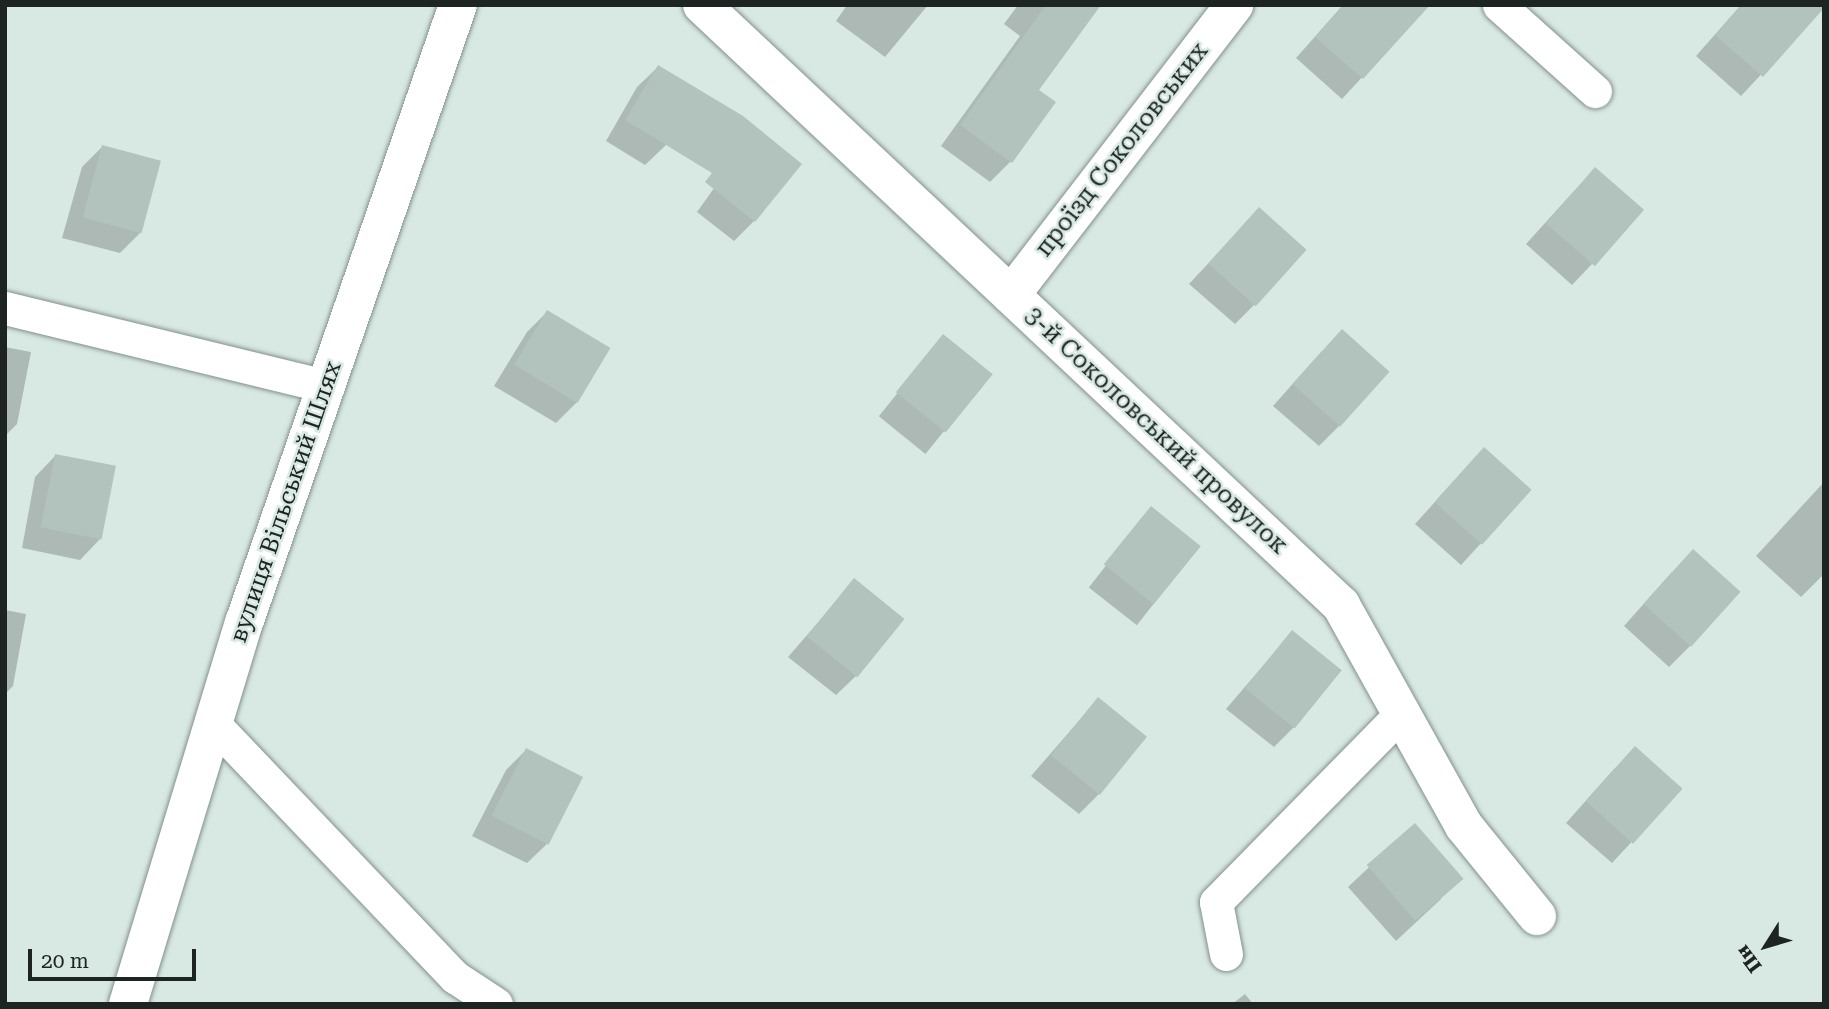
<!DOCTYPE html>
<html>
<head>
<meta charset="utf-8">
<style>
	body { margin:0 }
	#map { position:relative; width:1829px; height:1009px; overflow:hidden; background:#d8e8e2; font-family:"Roboto Serif",serif }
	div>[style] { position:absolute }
	.shadow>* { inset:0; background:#0003; transform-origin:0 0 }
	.building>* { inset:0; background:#b2c2bc; transform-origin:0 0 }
	.roads { filter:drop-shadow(0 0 2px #82918b) drop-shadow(0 0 2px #82918b) }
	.service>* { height:33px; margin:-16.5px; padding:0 16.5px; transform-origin:16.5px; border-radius:16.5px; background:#fff }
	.minor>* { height:38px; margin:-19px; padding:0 19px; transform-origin:19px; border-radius:19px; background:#fff }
	.tertiary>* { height:38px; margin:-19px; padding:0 19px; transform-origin:19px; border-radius:19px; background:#fff }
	span { translate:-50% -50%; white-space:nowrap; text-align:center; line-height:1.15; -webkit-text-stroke:5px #d8e8e2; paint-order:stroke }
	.street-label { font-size:24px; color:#1e2422 }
	.frame { position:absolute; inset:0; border:7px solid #1e2422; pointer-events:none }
	.north { position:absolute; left:1731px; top:911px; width:70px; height:70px; -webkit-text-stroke:5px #d8e8e2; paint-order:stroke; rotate:233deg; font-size:19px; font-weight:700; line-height:28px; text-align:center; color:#1e2422 }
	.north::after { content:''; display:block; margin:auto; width:24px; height:32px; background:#1e2422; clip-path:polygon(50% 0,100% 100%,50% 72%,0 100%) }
	.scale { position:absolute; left:28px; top:949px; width:168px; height:32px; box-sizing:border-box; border:4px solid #1e2422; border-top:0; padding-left:9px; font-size:21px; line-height:24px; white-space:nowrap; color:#1e2422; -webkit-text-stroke:5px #d8e8e2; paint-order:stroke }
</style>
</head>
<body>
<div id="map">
	<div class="shadow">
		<div style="clip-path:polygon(847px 5px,928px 5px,885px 57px,836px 21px)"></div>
		<div style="clip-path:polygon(1018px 5px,1099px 5px,1037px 91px,1010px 162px,990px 182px,941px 146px,1020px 36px,1004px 24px)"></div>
		<div style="clip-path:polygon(1343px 5px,1411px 24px,1342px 99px,1296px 58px)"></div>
		<div style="clip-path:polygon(1741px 5px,1810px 22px,1741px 96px,1696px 56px)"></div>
		<div style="clip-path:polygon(658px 67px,666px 145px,645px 165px,606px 141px,637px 87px)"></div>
		<div style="clip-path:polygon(102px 147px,140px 233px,120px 253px,62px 238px,82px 167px)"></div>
		<div style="clip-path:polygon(740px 152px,754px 221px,734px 241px,697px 212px)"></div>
		<div style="clip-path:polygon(1575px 190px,1592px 264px,1572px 285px,1526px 244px)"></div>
		<div style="clip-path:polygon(1259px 209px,1255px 304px,1235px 324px,1189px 284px)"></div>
		<div style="clip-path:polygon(547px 312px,577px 402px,556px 423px,494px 386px,527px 332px)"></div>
		<div style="left:943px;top:337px;width:60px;height:102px;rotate:39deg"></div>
		<div style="clip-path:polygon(5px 347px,31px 352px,17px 424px,5px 436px)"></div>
		<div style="clip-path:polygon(1322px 351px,1339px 426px,1319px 446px,1273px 406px)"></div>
		<div style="clip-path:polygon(55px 456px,100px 539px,80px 560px,22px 548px,35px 477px)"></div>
		<div style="clip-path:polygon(1464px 470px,1530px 490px,1461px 565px,1415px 524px)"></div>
		<div style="clip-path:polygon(1824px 482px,1824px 574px,1801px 597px,1756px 556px)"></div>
		<div style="left:1151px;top:508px;width:61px;height:101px;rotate:38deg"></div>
		<div style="clip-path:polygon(1672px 572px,1690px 646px,1669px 667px,1624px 626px)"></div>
		<div style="clip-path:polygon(854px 581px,857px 675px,836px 695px,788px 657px)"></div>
		<div style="clip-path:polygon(5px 610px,26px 614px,13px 686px,5px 694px)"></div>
		<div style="clip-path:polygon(1292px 632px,1294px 727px,1274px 747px,1226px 709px)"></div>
		<div style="clip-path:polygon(1098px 699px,1099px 794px,1079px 814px,1031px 776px)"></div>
		<div style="clip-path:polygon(526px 750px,548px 843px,527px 863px,472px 836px,506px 770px)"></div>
		<div style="clip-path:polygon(1615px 768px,1681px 789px,1612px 863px,1566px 823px)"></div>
		<div style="clip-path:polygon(1414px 825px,1441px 899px,1396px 941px,1348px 887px)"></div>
		<div style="clip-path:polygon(1245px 994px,1253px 1004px,1232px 1004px)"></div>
	</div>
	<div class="building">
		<div style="clip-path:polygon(1046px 5px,1101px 5px,1039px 90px,1056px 102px,1012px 163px,960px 125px)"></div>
		<div style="clip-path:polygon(1343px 5px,1430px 5px,1363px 79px,1315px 37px)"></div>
		<div style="clip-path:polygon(1741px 5px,1824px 5px,1824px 8px,1763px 77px,1715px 35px)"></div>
		<div style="clip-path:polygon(658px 65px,743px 116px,802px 164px,755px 222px,705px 182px,712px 173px,625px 120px)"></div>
		<div style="left:102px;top:145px;width:61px;height:75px;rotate:15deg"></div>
		<div style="left:1595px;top:167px;width:65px;height:75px;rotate:41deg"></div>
		<div style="left:1259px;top:207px;width:64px;height:76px;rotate:42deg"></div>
		<div style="left:547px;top:310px;width:74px;height:64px;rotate:31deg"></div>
		<div style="left:1342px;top:329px;width:64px;height:74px;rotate:42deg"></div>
		<div style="left:943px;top:334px;width:64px;height:75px;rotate:39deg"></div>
		<div style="left:1484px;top:447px;width:64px;height:74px;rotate:42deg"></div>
		<div style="left:55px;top:454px;width:62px;height:75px;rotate:11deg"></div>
		<div style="left:1151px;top:506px;width:64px;height:75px;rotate:39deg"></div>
		<div style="left:1693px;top:549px;width:64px;height:74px;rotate:42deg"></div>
		<div style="left:854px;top:578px;width:65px;height:75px;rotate:39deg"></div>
		<div style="left:1292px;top:630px;width:64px;height:75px;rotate:39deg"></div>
		<div style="left:1098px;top:697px;width:63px;height:75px;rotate:39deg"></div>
		<div style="left:1635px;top:746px;width:64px;height:74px;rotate:42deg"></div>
		<div style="left:526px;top:748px;width:64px;height:76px;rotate:27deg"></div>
		<div style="left:1415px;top:823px;width:74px;height:64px;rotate:49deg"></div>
	</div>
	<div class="roads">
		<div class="service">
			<div style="left:1499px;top:5px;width:129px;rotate:41.9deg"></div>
			<div style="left:5px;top:308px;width:329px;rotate:13.7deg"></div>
			<div style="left:211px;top:721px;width:354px;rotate:46.4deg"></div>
			<div style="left:455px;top:977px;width:49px;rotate:33.4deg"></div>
			<div style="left:1226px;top:954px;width:53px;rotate:-100.9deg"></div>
			<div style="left:1216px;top:902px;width:265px;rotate:-45.5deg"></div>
		</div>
		<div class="minor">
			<div style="left:702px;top:5px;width:877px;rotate:43.2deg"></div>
			<div style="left:1341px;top:605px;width:253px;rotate:60.9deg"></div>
			<div style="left:1464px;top:826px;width:116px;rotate:51deg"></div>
			<div style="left:1011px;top:295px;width:366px;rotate:-52.4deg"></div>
		</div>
		<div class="tertiary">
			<div style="left:128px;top:1004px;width:401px;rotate:-73.1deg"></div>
			<div style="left:245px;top:620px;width:651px;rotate:-70.9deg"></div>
		</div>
	</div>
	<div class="street-label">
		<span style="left:1122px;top:150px;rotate:-52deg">проїзд Соколовських</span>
		<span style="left:1156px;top:431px;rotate:43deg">3-й Соколовський провулок</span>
		<span style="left:286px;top:502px;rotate:-71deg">вулиця Вільський Шлях</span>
	</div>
	<div class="frame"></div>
	<div class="north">Пн</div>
	<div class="scale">20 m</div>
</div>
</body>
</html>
